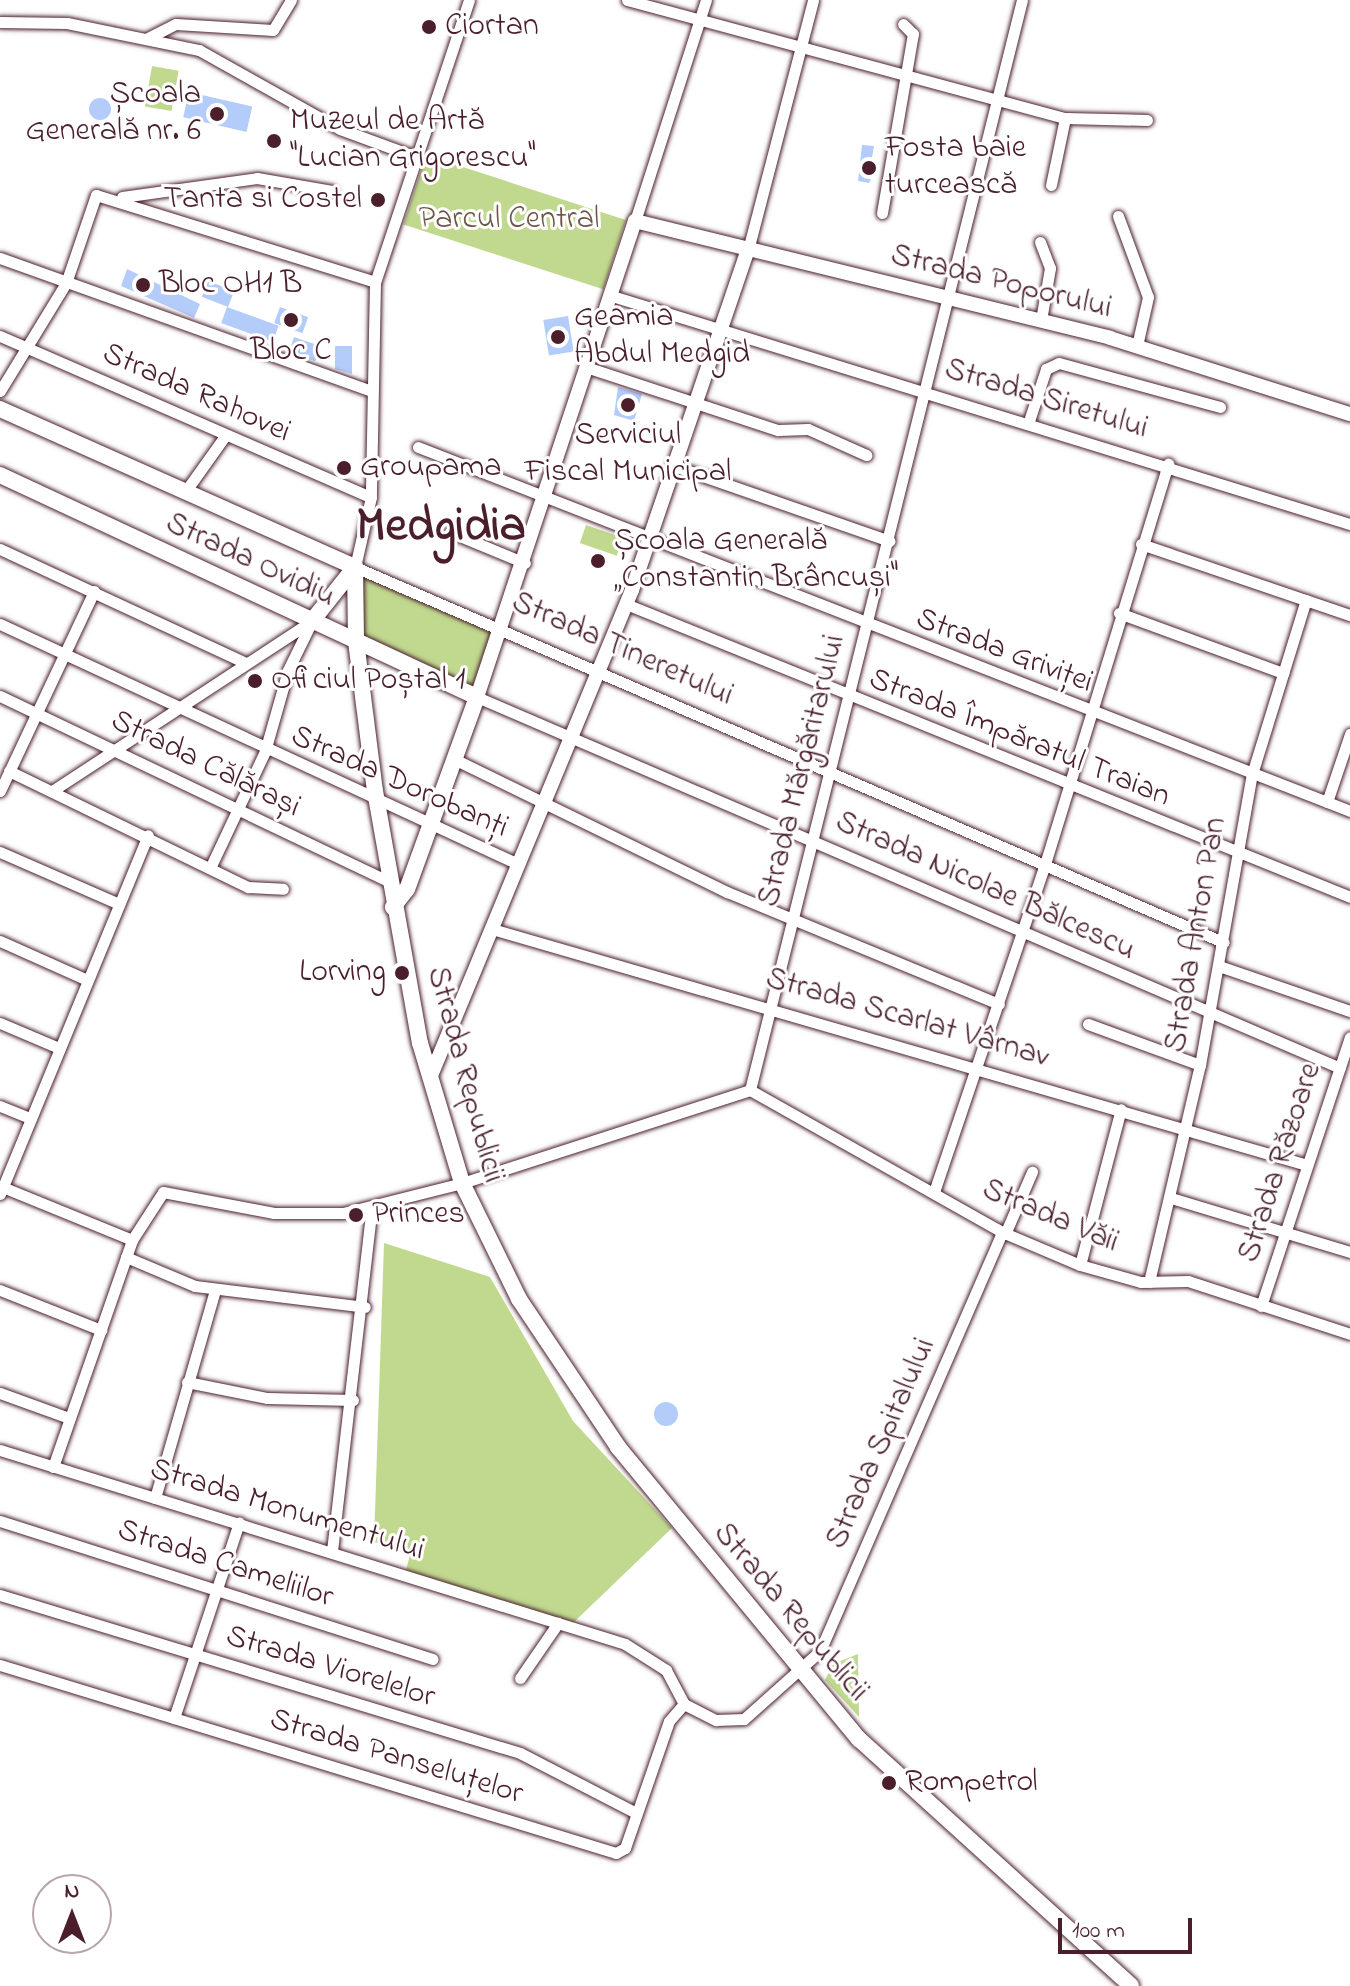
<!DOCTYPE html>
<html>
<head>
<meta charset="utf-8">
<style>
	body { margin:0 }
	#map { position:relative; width:1350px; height:1986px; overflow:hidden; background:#fff; font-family:"Indie Flower",sans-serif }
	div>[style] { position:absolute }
	.green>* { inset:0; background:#c1d98f; transform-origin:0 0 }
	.building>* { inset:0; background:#b4ccfa; transform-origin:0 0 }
	.round { border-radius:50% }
	.roads { filter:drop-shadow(0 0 2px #4a1f2b) drop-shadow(0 0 2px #4a1f2b) }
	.minor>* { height:11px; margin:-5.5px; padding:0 5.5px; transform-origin:5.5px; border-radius:5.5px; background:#fff }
	.tertiary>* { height:14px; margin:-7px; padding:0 7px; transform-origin:7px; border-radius:7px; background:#fff }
	.secondary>* { height:16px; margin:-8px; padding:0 8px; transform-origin:8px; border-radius:8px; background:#fff }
	.dots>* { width:22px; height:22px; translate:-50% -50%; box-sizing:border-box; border:4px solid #fff; border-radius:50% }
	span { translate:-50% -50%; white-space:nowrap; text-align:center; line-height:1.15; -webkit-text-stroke:6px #fff; paint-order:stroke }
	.poi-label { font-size:32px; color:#4a1f2b }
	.left { translate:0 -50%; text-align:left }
	.right { translate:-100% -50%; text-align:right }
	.park-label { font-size:32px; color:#6e5749 }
	.street-label { font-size:32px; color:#4a1f2b }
	.town-label { font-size:48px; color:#4a1f2b; font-weight:700 }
	.north { position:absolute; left:32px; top:1874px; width:80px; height:80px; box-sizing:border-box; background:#fff; border:2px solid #b7a5aa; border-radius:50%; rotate:0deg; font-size:22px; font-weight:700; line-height:32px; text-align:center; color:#4a1f2b }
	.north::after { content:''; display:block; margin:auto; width:28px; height:36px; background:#4a1f2b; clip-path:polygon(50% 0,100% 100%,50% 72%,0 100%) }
	.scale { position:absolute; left:1058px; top:1918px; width:134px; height:36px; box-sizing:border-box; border:4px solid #4a1f2b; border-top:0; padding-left:10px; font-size:24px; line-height:28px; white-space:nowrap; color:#4a1f2b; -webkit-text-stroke:6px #fff; paint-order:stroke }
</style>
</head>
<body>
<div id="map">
	<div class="green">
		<div style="left:152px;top:66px;width:27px;height:41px;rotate:10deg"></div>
		<div style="left:426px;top:155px;width:210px;height:73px;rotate:18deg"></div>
		<div style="left:586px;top:525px;width:39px;height:19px;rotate:19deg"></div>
		<div style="clip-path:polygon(355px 567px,502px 628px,477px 697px,356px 641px)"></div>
		<div style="clip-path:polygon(384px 1243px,490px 1277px,573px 1421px,672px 1528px,572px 1624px,406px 1570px,411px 1551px,374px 1542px)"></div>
		<div style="clip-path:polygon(858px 1654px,858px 1655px,859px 1717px,825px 1680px,833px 1664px)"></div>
	</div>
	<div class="building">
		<div style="left:189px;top:92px;width:65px;height:26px;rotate:13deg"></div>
		<div class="round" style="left:89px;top:98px;width:22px;height:22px"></div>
		<div style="clip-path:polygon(862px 145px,874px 146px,871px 163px,878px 164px,869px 183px,858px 181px)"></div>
		<div style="clip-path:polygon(127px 269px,200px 304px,194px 318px,121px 286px)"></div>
		<div style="left:208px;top:281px;width:28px;height:17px;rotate:21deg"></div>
		<div style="left:227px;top:307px;width:55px;height:17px;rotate:20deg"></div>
		<div style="left:280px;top:307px;width:30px;height:17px;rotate:20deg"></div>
		<div style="left:568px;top:316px;width:36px;height:25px;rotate:81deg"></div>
		<div style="left:294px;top:337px;width:28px;height:16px;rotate:19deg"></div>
		<div style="clip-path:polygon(335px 346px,352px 346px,352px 374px,335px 369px)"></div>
		<div style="clip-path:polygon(618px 387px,642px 394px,634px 421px,614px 415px)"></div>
		<div class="round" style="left:654px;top:1402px;width:24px;height:24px"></div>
	</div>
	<div class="roads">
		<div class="minor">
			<div style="left:469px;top:0;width:297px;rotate:108.4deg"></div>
			<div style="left:375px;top:282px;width:215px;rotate:91.1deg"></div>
			<div style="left:371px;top:497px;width:72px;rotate:102.9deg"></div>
			<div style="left:355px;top:567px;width:946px;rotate:23.37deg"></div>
			<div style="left:627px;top:0;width:454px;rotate:15.1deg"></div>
			<div style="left:1065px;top:118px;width:82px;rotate:1.4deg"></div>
			<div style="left:0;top:22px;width:67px;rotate:0.9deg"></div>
			<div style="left:67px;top:23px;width:135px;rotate:11.6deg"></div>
			<div style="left:199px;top:50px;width:162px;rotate:29.3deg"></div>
			<div style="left:340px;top:129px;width:81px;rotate:20.2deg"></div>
			<div style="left:148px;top:38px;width:31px;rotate:-27deg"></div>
			<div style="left:176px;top:24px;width:97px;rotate:3.5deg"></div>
			<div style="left:273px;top:30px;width:35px;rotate:-59deg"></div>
			<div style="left:1051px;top:185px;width:68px;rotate:-78.2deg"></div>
			<div style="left:122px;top:197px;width:136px;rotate:-8deg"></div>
			<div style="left:257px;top:178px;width:76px;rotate:9.8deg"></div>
			<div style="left:882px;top:213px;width:182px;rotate:-80.2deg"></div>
			<div style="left:913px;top:34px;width:14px;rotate:-135deg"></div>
			<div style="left:1118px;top:216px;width:86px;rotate:69.7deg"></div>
			<div style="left:1148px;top:297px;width:50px;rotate:102.7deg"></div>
			<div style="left:635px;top:221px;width:232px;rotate:-72.2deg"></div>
			<div style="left:1040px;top:242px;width:28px;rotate:69deg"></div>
			<div style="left:1050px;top:268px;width:53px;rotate:99.8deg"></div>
			<div style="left:748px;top:250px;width:258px;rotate:-75.4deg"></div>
			<div style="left:0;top:258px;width:395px;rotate:19.7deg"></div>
			<div style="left:612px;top:296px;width:772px;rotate:17.17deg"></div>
			<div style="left:0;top:336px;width:404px;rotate:23.5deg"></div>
			<div style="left:589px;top:368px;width:199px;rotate:18.2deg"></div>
			<div style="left:778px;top:430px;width:30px;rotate:-2deg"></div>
			<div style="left:808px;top:429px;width:64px;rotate:24.1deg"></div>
			<div style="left:0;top:391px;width:127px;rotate:-58.6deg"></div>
			<div style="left:66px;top:283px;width:93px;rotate:-71.2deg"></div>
			<div style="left:96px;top:195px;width:292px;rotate:17.3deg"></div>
			<div style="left:1029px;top:421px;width:55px;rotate:-71.9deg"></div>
			<div style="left:1046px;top:369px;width:14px;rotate:-25deg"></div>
			<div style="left:1059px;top:363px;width:167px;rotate:15.3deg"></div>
			<div style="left:418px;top:447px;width:1001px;rotate:21.33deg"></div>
			<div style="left:677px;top:467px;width:225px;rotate:19.2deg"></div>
			<div style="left:185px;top:492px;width:69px;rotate:-54.5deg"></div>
			<div style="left:450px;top:532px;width:81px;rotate:22.5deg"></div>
			<div style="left:1141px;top:544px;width:221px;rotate:18.8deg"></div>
			<div style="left:0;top:549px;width:268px;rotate:24.9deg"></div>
			<div style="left:626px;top:604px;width:781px;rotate:22.03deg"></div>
			<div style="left:1119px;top:613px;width:175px;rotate:20.1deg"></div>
			<div style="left:0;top:624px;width:571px;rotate:24.86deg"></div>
			<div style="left:0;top:696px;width:430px;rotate:25.5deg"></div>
			<div style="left:477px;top:697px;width:939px;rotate:23.26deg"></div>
			<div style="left:454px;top:759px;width:304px;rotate:26deg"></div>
			<div style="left:727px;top:892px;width:294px;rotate:22.4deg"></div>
			<div style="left:9px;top:771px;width:266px;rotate:25.9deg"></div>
			<div style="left:248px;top:887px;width:35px;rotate:3deg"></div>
			<div style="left:0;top:791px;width:221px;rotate:-64.8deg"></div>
			<div style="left:52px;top:791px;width:311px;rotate:-33.2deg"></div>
			<div style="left:1327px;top:802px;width:72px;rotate:-71.3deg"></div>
			<div style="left:0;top:852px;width:130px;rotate:23.6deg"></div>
			<div style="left:211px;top:866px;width:127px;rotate:-64.8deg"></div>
			<div style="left:265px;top:751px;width:84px;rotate:-74.1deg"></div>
			<div style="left:288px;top:670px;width:55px;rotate:-63.9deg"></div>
			<div style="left:492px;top:929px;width:848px;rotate:16.15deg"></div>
			<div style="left:0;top:941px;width:95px;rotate:24.1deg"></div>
			<div style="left:1219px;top:966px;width:139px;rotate:19deg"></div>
			<div style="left:0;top:1023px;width:64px;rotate:23deg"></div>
			<div style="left:1088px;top:1024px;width:119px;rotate:20.1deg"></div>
			<div style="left:750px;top:1090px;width:1123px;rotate:-75.99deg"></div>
			<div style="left:750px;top:1090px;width:289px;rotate:29.4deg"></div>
			<div style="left:1002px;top:1232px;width:85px;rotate:22.9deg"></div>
			<div style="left:1080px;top:1265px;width:63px;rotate:15.6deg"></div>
			<div style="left:1141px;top:1282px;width:47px;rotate:-1.2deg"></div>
			<div style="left:1188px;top:1281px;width:170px;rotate:18.1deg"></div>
			<div style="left:0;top:1106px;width:32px;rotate:22deg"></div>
			<div style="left:0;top:1186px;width:143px;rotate:22.2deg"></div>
			<div style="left:934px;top:1192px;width:346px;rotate:-71.3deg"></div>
			<div style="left:1045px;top:864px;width:419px;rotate:-72.9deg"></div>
			<div style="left:0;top:1194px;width:388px;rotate:-67.6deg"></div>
			<div style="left:1171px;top:1198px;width:187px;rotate:16.8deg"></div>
			<div style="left:1005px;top:1234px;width:68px;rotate:-66.5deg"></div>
			<div style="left:126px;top:1257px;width:75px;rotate:22.8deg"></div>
			<div style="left:195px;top:1286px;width:171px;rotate:7deg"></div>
			<div style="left:1080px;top:1265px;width:161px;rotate:-75.3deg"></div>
			<div style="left:1149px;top:1282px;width:223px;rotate:-76.8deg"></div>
			<div style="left:1200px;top:1065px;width:296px;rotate:-79.9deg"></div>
			<div style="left:1252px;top:774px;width:182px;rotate:-72.8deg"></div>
			<div style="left:0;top:1290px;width:109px;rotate:21.6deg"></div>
			<div style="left:1261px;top:1306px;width:283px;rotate:-71.7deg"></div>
			<div style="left:187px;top:1382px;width:82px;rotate:11.3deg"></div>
			<div style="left:267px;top:1398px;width:86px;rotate:1.3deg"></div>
			<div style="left:0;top:1393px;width:73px;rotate:19.9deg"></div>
			<div style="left:0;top:1450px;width:654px;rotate:17.24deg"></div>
			<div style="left:625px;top:1644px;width:49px;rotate:32.4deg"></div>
			<div style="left:666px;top:1670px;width:38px;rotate:62deg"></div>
			<div style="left:53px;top:1467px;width:240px;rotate:-70.8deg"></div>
			<div style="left:132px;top:1240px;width:57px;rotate:-57.1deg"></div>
			<div style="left:163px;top:1192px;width:113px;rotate:10.7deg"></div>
			<div style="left:274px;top:1213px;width:69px"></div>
			<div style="left:343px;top:1213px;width:123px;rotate:-14.1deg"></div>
			<div style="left:462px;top:1183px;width:303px;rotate:-17.9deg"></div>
			<div style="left:155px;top:1498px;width:216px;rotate:-73.9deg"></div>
			<div style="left:0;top:1521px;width:454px;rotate:17.7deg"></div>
			<div style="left:332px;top:1551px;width:346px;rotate:-83.4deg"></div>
			<div style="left:0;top:1595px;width:543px;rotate:16.9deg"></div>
			<div style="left:520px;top:1753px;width:131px;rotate:27.3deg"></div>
			<div style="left:0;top:1665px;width:644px;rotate:16.97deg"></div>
			<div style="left:616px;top:1853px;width:10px;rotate:-29deg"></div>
			<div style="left:625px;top:1848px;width:134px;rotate:-70.9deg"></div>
			<div style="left:669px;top:1721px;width:23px;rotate:-49deg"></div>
			<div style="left:520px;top:1678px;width:67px;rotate:-55.4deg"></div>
			<div style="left:684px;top:1704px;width:36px;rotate:27deg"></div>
			<div style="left:716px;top:1720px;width:28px;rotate:-2deg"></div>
			<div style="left:744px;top:1719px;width:102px;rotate:-41.8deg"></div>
			<div style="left:820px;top:1651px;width:457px;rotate:-66.5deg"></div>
			<div style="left:174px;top:1718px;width:206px;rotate:-71.6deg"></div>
		</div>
		<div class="tertiary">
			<div style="left:477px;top:697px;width:502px;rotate:-71.64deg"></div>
			<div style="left:635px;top:221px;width:489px;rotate:13.8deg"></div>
			<div style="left:1110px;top:338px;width:252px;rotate:17.6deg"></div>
			<div style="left:430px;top:1078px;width:528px;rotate:-67.51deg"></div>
			<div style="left:632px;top:590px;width:359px;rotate:-71.2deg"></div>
		</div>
		<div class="secondary">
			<div style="left:0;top:409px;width:389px;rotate:24deg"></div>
			<div style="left:0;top:475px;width:526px;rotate:24.96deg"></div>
			<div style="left:477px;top:697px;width:204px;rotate:110deg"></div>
			<div style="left:407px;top:889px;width:23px;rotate:128deg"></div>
			<div style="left:355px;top:567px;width:74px;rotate:89.2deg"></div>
			<div style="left:356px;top:641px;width:151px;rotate:82.8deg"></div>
			<div style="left:375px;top:791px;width:256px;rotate:79.9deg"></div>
			<div style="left:420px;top:1043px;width:146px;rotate:73.3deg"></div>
			<div style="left:462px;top:1183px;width:129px;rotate:63.8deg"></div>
			<div style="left:519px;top:1299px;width:178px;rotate:56.2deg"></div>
			<div style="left:618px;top:1447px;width:379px;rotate:50.5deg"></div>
			<div style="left:859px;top:1739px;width:367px;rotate:42.2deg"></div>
			<div style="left:312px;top:621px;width:69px;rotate:-51.5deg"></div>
		</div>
	</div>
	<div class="dots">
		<div style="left:429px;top:27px;background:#4a1f2b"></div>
		<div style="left:217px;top:114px;background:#4a1f2b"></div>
		<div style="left:274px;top:141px;background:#4a1f2b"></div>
		<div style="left:869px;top:168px;background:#4a1f2b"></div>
		<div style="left:378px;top:200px;background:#4a1f2b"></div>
		<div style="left:143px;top:285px;background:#4a1f2b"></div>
		<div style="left:291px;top:320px;background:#4a1f2b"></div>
		<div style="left:558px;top:337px;background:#4a1f2b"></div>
		<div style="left:628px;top:405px;background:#4a1f2b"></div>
		<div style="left:344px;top:468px;background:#4a1f2b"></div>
		<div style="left:598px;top:561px;background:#4a1f2b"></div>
		<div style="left:255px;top:681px;background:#4a1f2b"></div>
		<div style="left:402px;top:973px;background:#4a1f2b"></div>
		<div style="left:356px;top:1215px;background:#4a1f2b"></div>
		<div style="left:889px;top:1783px;background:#4a1f2b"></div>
	</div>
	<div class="poi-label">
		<span class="left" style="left:445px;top:27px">Ciortan</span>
		<span class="right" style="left:201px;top:114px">Școala<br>Generală nr. 6</span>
		<span class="left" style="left:290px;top:141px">Muzeul de Artă<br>"Lucian Grigorescu"</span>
		<span class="left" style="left:885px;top:168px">Fosta baie<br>turcească</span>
		<span class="right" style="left:362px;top:200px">Tanta si Costel</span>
		<span class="left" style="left:159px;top:285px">Bloc OH1 B</span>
		<span class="left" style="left:574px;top:337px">Geamia<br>Abdul Medgid</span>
		<span style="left:291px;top:352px">Bloc C</span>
		<span style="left:628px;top:455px">Serviciul<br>Fiscal Municipal</span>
		<span class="left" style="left:360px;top:468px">Groupama</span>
		<span class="left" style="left:614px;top:561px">Școala Generală<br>„Constantin Brâncuși"</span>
		<span class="left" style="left:271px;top:681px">Oficiul Poștal 1</span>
		<span class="right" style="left:386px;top:973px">Lorving</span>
		<span class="left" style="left:372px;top:1215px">Princes</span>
		<span class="left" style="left:905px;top:1783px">Rompetrol</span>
	</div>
	<div class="park-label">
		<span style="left:509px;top:220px">Parcul Central</span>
	</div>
	<div class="street-label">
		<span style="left:1001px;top:283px;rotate:14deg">Strada Poporului</span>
		<span style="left:196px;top:394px;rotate:24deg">Strada Rahovei</span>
		<span style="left:1046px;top:400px;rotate:17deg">Strada Siretului</span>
		<span style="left:250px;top:561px;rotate:25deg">Strada Ovidiu</span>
		<span style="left:622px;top:650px;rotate:24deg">Strada Tineretului</span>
		<span style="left:1004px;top:652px;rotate:21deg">Strada Griviței</span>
		<span style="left:1019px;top:739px;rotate:22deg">Strada Împăratul Traian</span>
		<span style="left:205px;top:765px;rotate:26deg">Strada Călărași</span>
		<span style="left:803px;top:771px;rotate:-76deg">Strada Mărgăritarului</span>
		<span style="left:399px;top:783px;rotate:24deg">Strada Dorobanți</span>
		<span style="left:985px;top:887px;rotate:24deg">Strada Nicolae Bălcescu</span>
		<span style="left:1197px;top:935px;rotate:-80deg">Strada Anton Pan</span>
		<span style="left:907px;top:1019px;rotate:16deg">Strada Scarlat Vârnav</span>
		<span style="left:464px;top:1075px;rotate:75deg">Strada Republicii</span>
		<span style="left:1281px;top:1163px;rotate:-72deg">Strada Răzoare</span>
		<span style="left:1050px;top:1217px;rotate:23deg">Strada Văii</span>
		<span style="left:882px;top:1444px;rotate:-66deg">Strada Spitalului</span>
		<span style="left:287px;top:1511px;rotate:17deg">Strada Monumentului</span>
		<span style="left:225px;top:1565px;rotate:18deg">Strada Cameliilor</span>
		<span style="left:790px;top:1613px;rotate:50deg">Strada Republicii</span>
		<span style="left:330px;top:1668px;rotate:17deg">Strada Viorelelor</span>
		<span style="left:396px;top:1758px;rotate:17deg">Strada Panseluțelor</span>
	</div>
	<div class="town-label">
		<span style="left:441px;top:528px">Medgidia</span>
	</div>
	<div class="north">N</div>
	<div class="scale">100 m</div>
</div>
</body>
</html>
